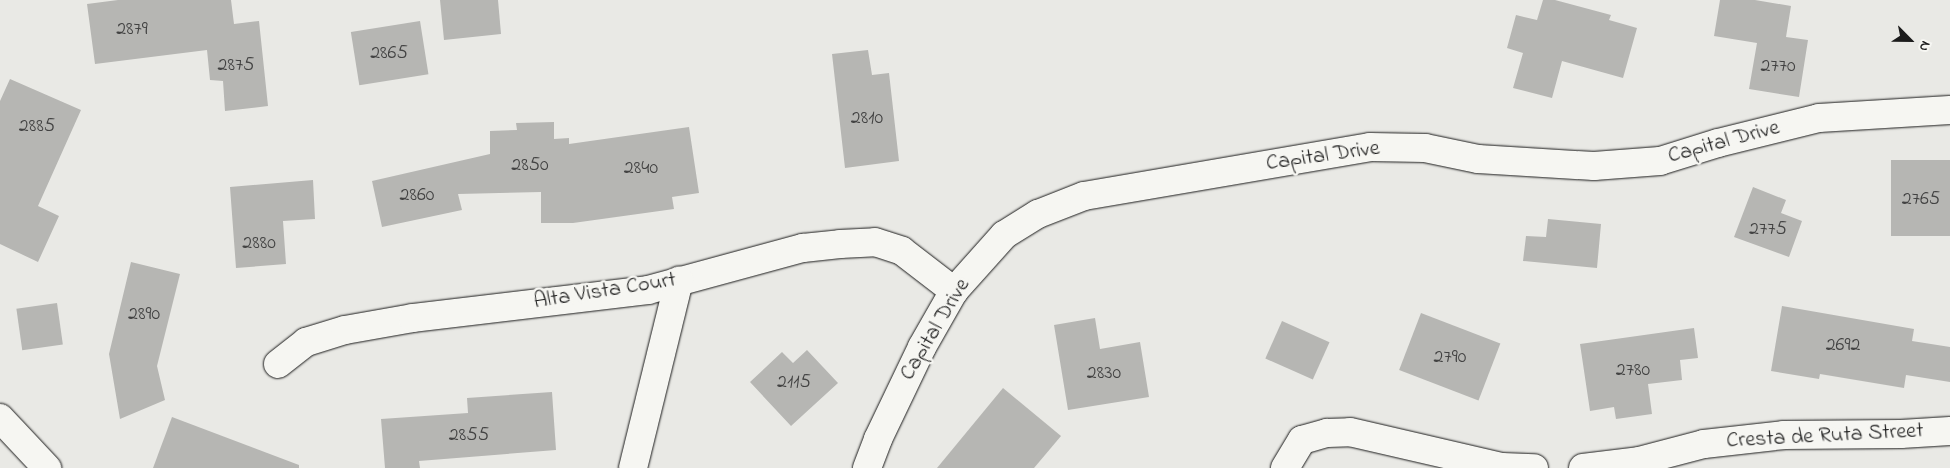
<!DOCTYPE html>
<html>
<head>
<meta charset="utf-8">
<style>
	body { margin:0 }
	#map { position:relative; width:1950px; height:468px; overflow:hidden; background:#e9e9e5; font-family:"Indie Flower",sans-serif }
	div>[style] { position:absolute }
	.building>* { inset:0; background:#b6b6b3; transform-origin:0 0 }
	.roads { filter:drop-shadow(0 0 1px #1c1c1c) drop-shadow(0 0 1px #1c1c1c) }
	.street>* { height:28px; margin:-14px; padding:0 14px; transform-origin:14px; border-radius:14px; background:#f6f6f2 }
	span { translate:-50% -50%; white-space:nowrap; text-align:center; line-height:1.15; -webkit-text-stroke:5px #f6f6f2; paint-order:stroke }
	.number-label { font-size:20px; color:#424242 }
	.number-label span { -webkit-text-stroke-width:0 }
	.street-label { font-size:22px; color:#1c1c1c }
	.north { position:absolute; left:1885px; top:15px; width:50px; height:50px; -webkit-text-stroke:4px #f6f6f2; paint-order:stroke; rotate:113deg; font-size:14px; font-weight:700; line-height:20px; text-align:center; color:#1c1c1c }
	.north::after { content:''; display:block; margin:auto; width:18px; height:22px; background:#1c1c1c; clip-path:polygon(50% 0,100% 100%,50% 72%,0 100%) }
</style>
</head>
<body>
<div id="map">
	<div class="building">
		<div style="clip-path:polygon(118px 0,231px 0,234px 24px,259px 21px,268px 106px,225px 111px,223px 81px,210px 80px,207px 50px,95px 64px,87px 4px)"></div>
		<div style="clip-path:polygon(440px 0,498px 0,501px 34px,444px 40px)"></div>
		<div style="clip-path:polygon(1543px 0,1555px 0,1611px 15px,1609px 20px,1637px 28px,1623px 78px,1562px 61px,1552px 98px,1513px 88px,1523px 53px,1507px 48px,1516px 15px,1537px 20px)"></div>
		<div style="clip-path:polygon(1720px 0,1755px 0,1791px 6px,1786px 37px,1808px 40px,1799px 97px,1749px 89px,1757px 43px,1714px 36px)"></div>
		<div style="left:420px;top:21px;width:54px;height:70px;rotate:81deg"></div>
		<div style="clip-path:polygon(868px 50px,872px 75px,889px 73px,899px 161px,845px 168px,832px 54px)"></div>
		<div style="clip-path:polygon(10px 79px,81px 110px,38px 206px,59px 216px,38px 262px,0 244px,0 101px)"></div>
		<div style="clip-path:polygon(554px 122px,554px 139px,569px 138px,569px 144px,689px 127px,699px 193px,672px 197px,674px 209px,573px 223px,541px 223px,541px 192px,458px 194px,462px 210px,382px 227px,372px 181px,490px 154px,490px 131px,517px 130px,516px 123px)"></div>
		<div style="left:1950px;top:160px;width:76px;height:59px;rotate:90deg"></div>
		<div style="clip-path:polygon(313px 180px,315px 219px,283px 221px,286px 264px,236px 268px,230px 187px)"></div>
		<div style="clip-path:polygon(1753px 187px,1786px 200px,1781px 213px,1802px 221px,1789px 257px,1734px 237px)"></div>
		<div style="clip-path:polygon(1548px 219px,1601px 224px,1597px 268px,1523px 261px,1526px 236px,1546px 237px)"></div>
		<div style="clip-path:polygon(131px 262px,180px 274px,157px 366px,165px 400px,120px 419px,109px 354px)"></div>
		<div style="left:57px;top:303px;width:42px;height:41px;rotate:82deg"></div>
		<div style="clip-path:polygon(1782px 306px,1914px 329px,1912px 341px,1950px 347px,1950px 382px,1906px 375px,1904px 388px,1820px 374px,1819px 379px,1771px 371px)"></div>
		<div style="left:1421px;top:313px;width:85px;height:61px;rotate:21deg"></div>
		<div style="clip-path:polygon(1095px 318px,1100px 349px,1140px 342px,1149px 397px,1068px 410px,1054px 325px)"></div>
		<div style="left:1282px;top:321px;width:52px;height:41px;rotate:24deg"></div>
		<div style="clip-path:polygon(1694px 328px,1698px 358px,1680px 360px,1682px 380px,1648px 384px,1652px 414px,1616px 419px,1614px 407px,1590px 411px,1580px 344px)"></div>
		<div style="clip-path:polygon(807px 350px,838px 383px,791px 426px,750px 382px,782px 352px,793px 363px)"></div>
		<div style="clip-path:polygon(1003px 388px,1061px 436px,1034px 468px,937px 468px)"></div>
		<div style="clip-path:polygon(552px 392px,556px 450px,419px 461px,420px 468px,385px 468px,381px 419px,468px 413px,467px 398px)"></div>
		<div style="clip-path:polygon(172px 417px,299px 465px,299px 468px,153px 468px)"></div>
	</div>
	<div class="roads">
		<div class="street">
			<div style="left:278px;top:364px;width:36px;rotate:-38deg"></div>
			<div style="left:306px;top:342px;width:41px;rotate:-17.1deg"></div>
			<div style="left:345px;top:330px;width:69px;rotate:-10deg"></div>
			<div style="left:413px;top:318px;width:237px;rotate:-6.8deg"></div>
			<div style="left:648px;top:290px;width:161px;rotate:-15.2deg"></div>
			<div style="left:803px;top:248px;width:37px;rotate:-6deg"></div>
			<div style="left:840px;top:244px;width:35px;rotate:-3deg"></div>
			<div style="left:875px;top:242px;width:28px;rotate:18deg"></div>
			<div style="left:902px;top:251px;width:66px;rotate:37.6deg"></div>
			<div style="left:0;top:418px;width:69px;rotate:46.8deg"></div>
			<div style="left:633px;top:468px;width:193px;rotate:-76.2deg"></div>
			<div style="left:867px;top:468px;width:31px;rotate:-69deg"></div>
			<div style="left:878px;top:439px;width:102px;rotate:-64.4deg"></div>
			<div style="left:922px;top:347px;width:64px;rotate:-60.3deg"></div>
			<div style="left:954px;top:291px;width:75px;rotate:-48.2deg"></div>
			<div style="left:1004px;top:235px;width:40px;rotate:-32deg"></div>
			<div style="left:1038px;top:214px;width:49px;rotate:-21.4deg"></div>
			<div style="left:1084px;top:196px;width:290px;rotate:-9.7deg"></div>
			<div style="left:1370px;top:147px;width:55px;rotate:1deg"></div>
			<div style="left:1425px;top:148px;width:54px;rotate:11.7deg"></div>
			<div style="left:1478px;top:159px;width:116px;rotate:3.5deg"></div>
			<div style="left:1594px;top:166px;width:66px;rotate:-4.3deg"></div>
			<div style="left:1660px;top:161px;width:61px;rotate:-17.2deg"></div>
			<div style="left:1718px;top:143px;width:104px;rotate:-13.9deg"></div>
			<div style="left:1819px;top:118px;width:131px;rotate:-3.5deg"></div>
			<div style="left:1285px;top:468px;width:33px;rotate:-59deg"></div>
			<div style="left:1302px;top:440px;width:26px;rotate:-16deg"></div>
			<div style="left:1327px;top:433px;width:23px;rotate:-2deg"></div>
			<div style="left:1350px;top:432px;width:156px;rotate:13deg"></div>
			<div style="left:1502px;top:467px;width:32px;rotate:2deg"></div>
			<div style="left:1583px;top:468px;width:56px;rotate:-7.1deg"></div>
			<div style="left:1639px;top:461px;width:67px;rotate:-14.7deg"></div>
			<div style="left:1704px;top:444px;width:81px;rotate:-6.4deg"></div>
			<div style="left:1784px;top:435px;width:117px;rotate:-0.5deg"></div>
			<div style="left:1901px;top:434px;width:49px;rotate:-3.5deg"></div>
		</div>
	</div>
	<div class="number-label">
		<span style="left:132px;top:29px">2879</span>
		<span style="left:389px;top:53px">2865</span>
		<span style="left:236px;top:65px">2875</span>
		<span style="left:1778px;top:66px">2770</span>
		<span style="left:867px;top:118px">2810</span>
		<span style="left:37px;top:126px">2885</span>
		<span style="left:530px;top:165px">2850</span>
		<span style="left:641px;top:168px">2840</span>
		<span style="left:417px;top:195px">2860</span>
		<span style="left:1921px;top:199px">2765</span>
		<span style="left:1768px;top:229px">2775</span>
		<span style="left:259px;top:243px">2880</span>
		<span style="left:144px;top:314px">2890</span>
		<span style="left:1843px;top:345px">2692</span>
		<span style="left:1450px;top:357px">2790</span>
		<span style="left:1633px;top:370px">2780</span>
		<span style="left:1104px;top:373px">2830</span>
		<span style="left:794px;top:382px">2115</span>
		<span style="left:469px;top:435px">2855</span>
	</div>
	<div class="street-label">
		<span style="left:1724px;top:143px;rotate:-15deg">Capital Drive</span>
		<span style="left:1323px;top:157px;rotate:-8deg">Capital Drive</span>
		<span style="left:605px;top:292px;rotate:-9deg">Alta Vista Court</span>
		<span style="left:936px;top:330px;rotate:-59deg">Capital Drive</span>
		<span style="left:1825px;top:437px;rotate:-3deg">Cresta de Ruta Street</span>
	</div>
	<div class="north">N</div>
</div>
</body>
</html>
